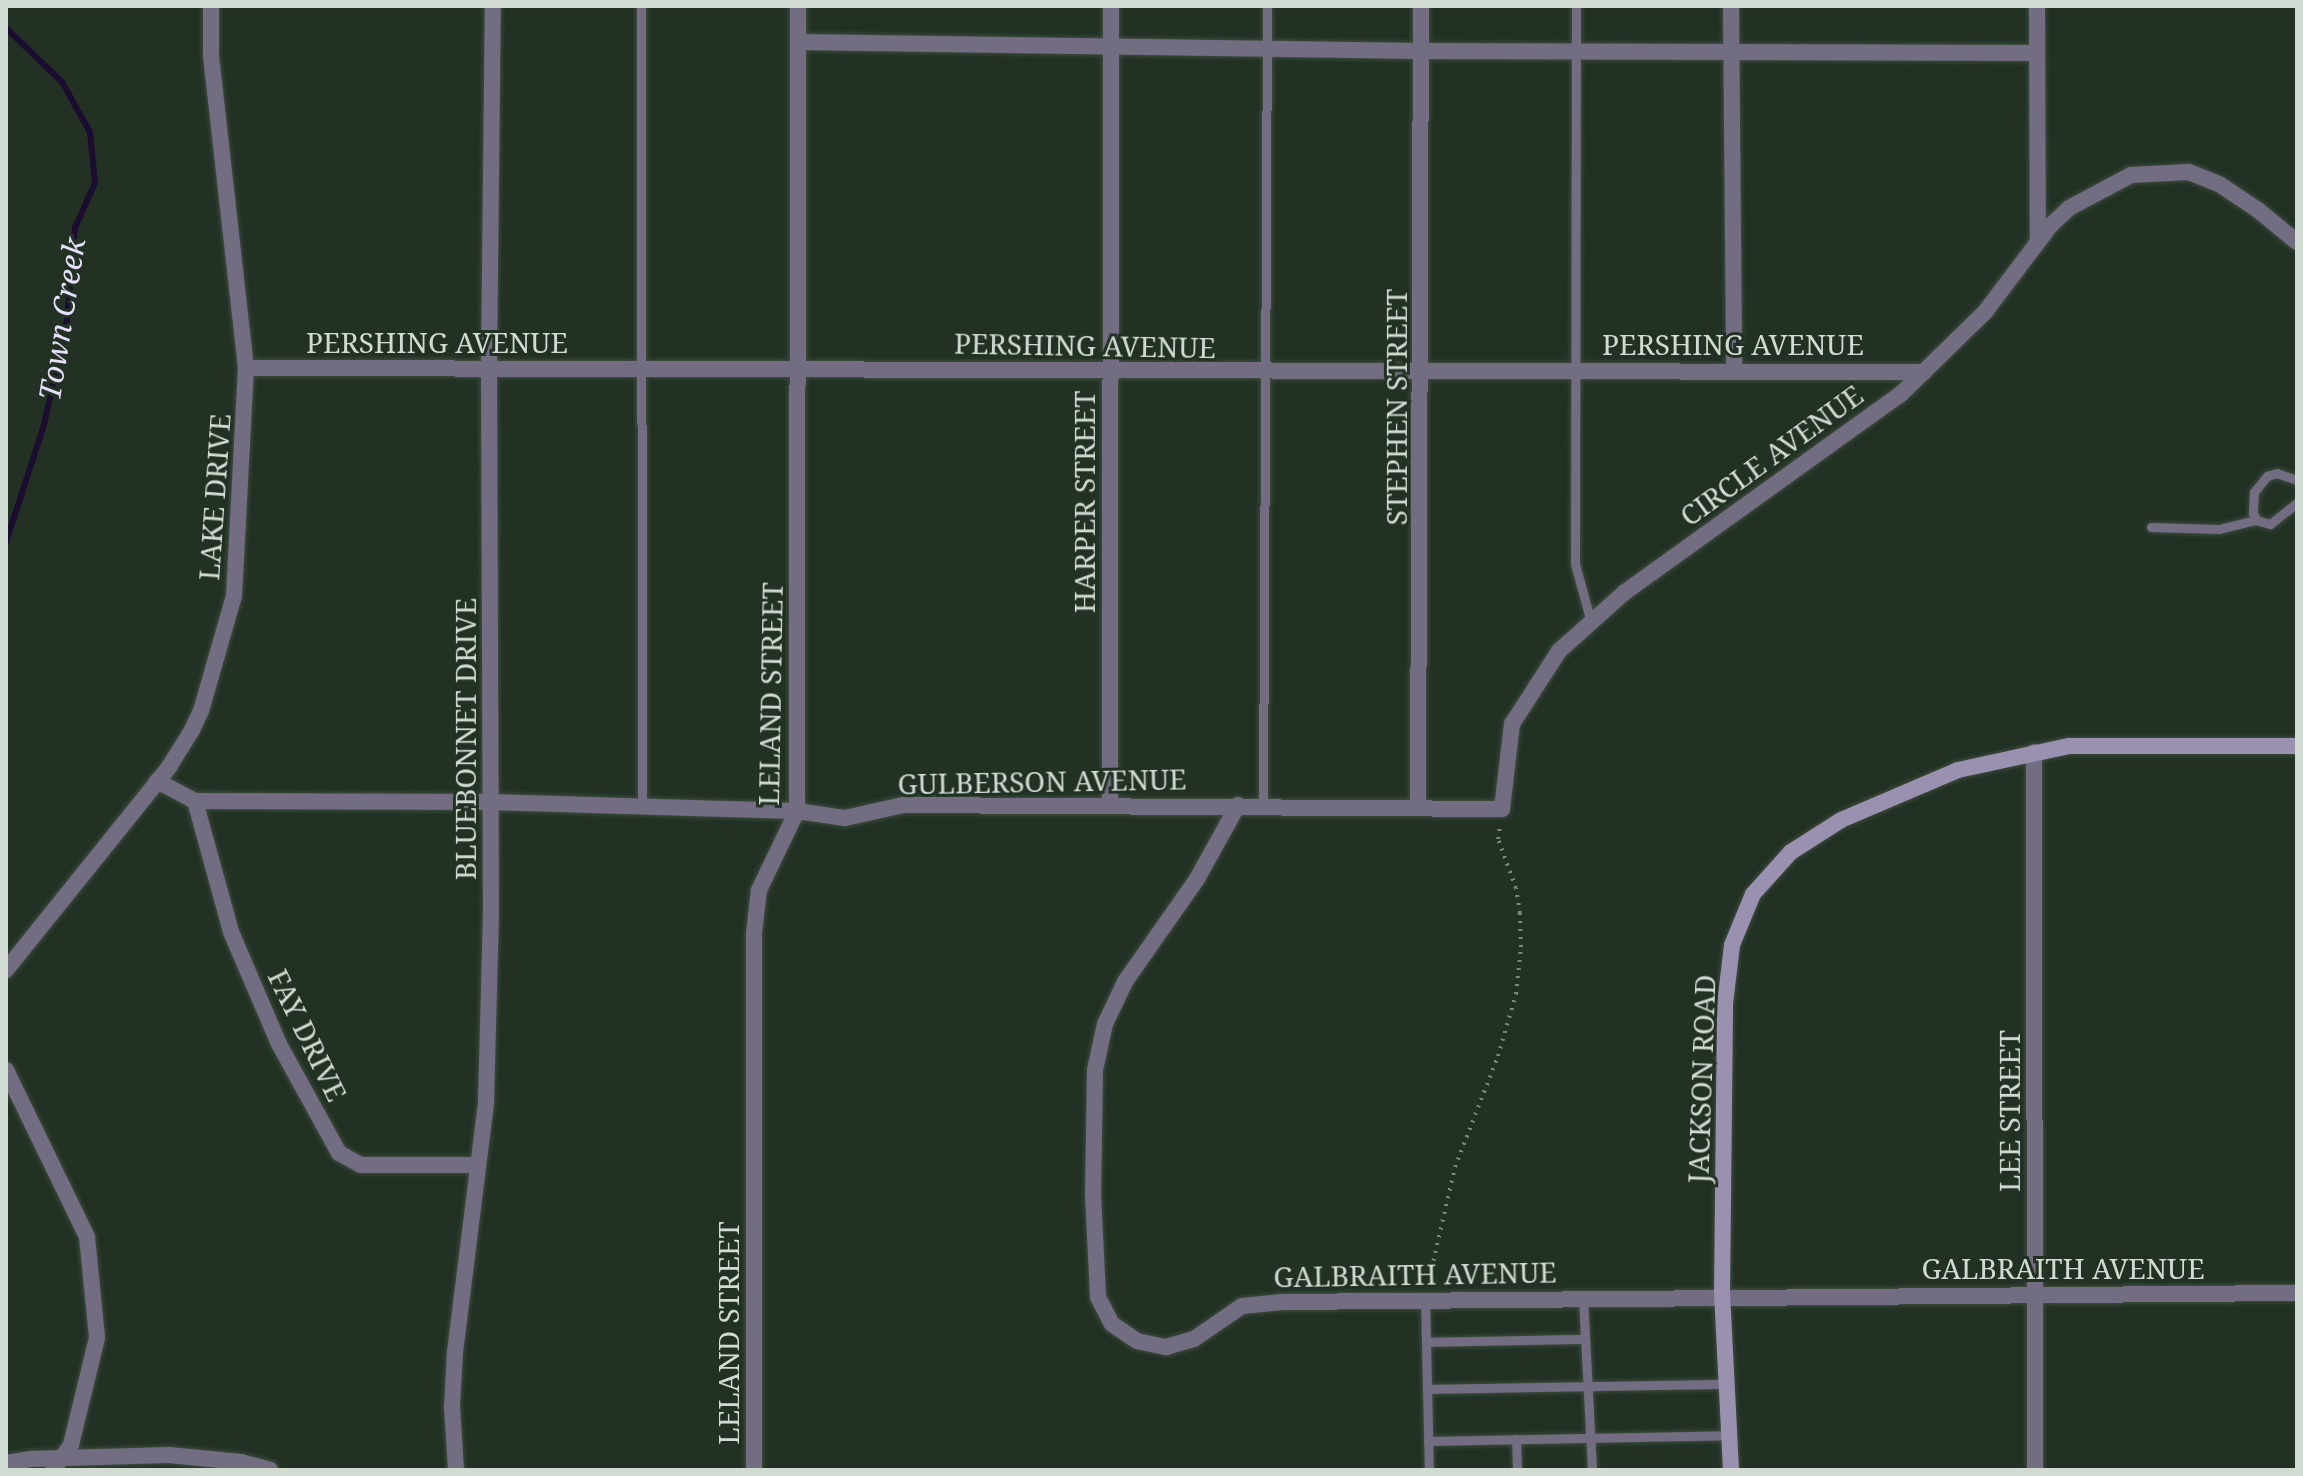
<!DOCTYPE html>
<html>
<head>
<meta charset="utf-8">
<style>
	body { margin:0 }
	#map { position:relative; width:2303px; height:1476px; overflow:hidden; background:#223124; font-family:"Noto Serif",serif }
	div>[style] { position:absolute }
	.stream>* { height:6px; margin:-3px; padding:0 3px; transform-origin:3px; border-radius:3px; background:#1a0d30 }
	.path>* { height:4px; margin-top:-2px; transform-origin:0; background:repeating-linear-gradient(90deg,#7c887d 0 2px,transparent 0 8px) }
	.roads { filter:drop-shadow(0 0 2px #3e4c40) drop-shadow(0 0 2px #3e4c40) }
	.lane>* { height:9px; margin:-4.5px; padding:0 4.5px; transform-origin:4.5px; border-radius:4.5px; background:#726d80 }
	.street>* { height:16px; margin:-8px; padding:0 8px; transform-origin:8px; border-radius:8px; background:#726d80 }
	.secondary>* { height:16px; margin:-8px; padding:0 8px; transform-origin:8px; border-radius:8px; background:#9991af }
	span { translate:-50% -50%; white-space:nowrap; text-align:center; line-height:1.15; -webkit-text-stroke:6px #223124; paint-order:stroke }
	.street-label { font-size:28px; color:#d2dbd2 }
	.water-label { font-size:30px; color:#e6dffb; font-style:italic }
	.frame { position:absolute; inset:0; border:8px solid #d2dbd2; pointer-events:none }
</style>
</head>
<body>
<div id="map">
	<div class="stream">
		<div style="left:6px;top:28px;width:78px;rotate:44deg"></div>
		<div style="left:62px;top:82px;width:57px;rotate:60.8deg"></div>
		<div style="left:90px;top:132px;width:51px;rotate:84.4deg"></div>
		<div style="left:95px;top:183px;width:49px;rotate:114deg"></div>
		<div style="left:75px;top:228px;width:92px;rotate:95deg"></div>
		<div style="left:67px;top:320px;width:107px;rotate:102.4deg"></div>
		<div style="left:44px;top:425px;width:123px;rotate:108deg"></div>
	</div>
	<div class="path">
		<div style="left:1428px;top:1284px;width:120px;rotate:-77deg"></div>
		<div style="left:1455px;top:1167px;width:119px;rotate:-68.8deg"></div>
		<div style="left:1498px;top:1056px;width:65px;rotate:-73.8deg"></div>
		<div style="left:1516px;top:994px;width:47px;rotate:-83.9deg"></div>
		<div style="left:1521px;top:947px;width:34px;rotate:-92deg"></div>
		<div style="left:1520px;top:913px;width:25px;rotate:-99deg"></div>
		<div style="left:1516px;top:888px;width:52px;rotate:-110.2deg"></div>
		<div style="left:1498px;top:839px;width:13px;rotate:-81deg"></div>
	</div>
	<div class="roads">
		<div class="lane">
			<div style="left:641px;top:6px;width:801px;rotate:89.93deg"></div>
			<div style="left:1576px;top:6px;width:558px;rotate:90.1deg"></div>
			<div style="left:1575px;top:564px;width:60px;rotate:74.6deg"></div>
			<div style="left:2297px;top:480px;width:21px;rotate:-161deg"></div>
			<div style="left:2277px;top:473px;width:10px;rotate:163deg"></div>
			<div style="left:2267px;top:476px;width:21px;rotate:129deg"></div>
			<div style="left:2254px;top:492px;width:21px;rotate:93deg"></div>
			<div style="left:2253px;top:513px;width:8px;rotate:67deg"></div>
			<div style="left:2256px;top:520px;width:15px;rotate:16deg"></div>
			<div style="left:2270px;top:524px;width:34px;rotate:-38deg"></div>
			<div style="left:2151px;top:527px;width:68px;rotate:1.7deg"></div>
			<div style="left:2219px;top:529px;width:38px;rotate:-14deg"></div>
			<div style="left:1263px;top:805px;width:799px;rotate:-89.71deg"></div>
			<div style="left:1425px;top:1298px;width:172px;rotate:88.7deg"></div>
			<div style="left:1583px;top:1298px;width:172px;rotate:87deg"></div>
			<div style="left:1426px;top:1342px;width:159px;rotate:-1.1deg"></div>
			<div style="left:1427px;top:1389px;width:300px;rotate:-1deg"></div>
			<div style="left:1516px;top:1439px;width:31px;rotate:88deg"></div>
			<div style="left:1428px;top:1441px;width:301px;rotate:-1.1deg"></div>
		</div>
		<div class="street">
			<div style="left:1731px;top:6px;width:363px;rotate:89.5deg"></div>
			<div style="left:2037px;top:6px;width:236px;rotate:89.8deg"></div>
			<div style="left:798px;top:42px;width:624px;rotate:0.83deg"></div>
			<div style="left:1422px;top:51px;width:615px;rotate:0.19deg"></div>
			<div style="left:246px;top:368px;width:1678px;rotate:0.14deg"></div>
			<div style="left:2034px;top:752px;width:718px;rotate:89.92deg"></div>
			<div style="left:157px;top:781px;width:43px;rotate:27.8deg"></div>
			<div style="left:195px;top:801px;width:295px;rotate:0.2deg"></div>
			<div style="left:490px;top:802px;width:307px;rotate:1.7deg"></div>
			<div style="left:797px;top:811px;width:49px;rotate:8.3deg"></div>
			<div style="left:845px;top:818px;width:59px;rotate:-12.6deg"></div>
			<div style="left:903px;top:805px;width:599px;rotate:0.38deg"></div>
			<div style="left:1502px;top:809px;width:86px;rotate:-83.3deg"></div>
			<div style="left:1512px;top:724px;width:87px;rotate:-57.2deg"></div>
			<div style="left:1559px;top:651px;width:89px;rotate:-41.8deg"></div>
			<div style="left:1625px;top:592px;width:340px;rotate:-35.7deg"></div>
			<div style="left:1901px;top:394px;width:117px;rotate:-44.3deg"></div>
			<div style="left:1985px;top:312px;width:108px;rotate:-52.9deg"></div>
			<div style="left:2050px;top:226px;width:26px;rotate:-43deg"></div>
			<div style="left:2069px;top:208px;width:70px;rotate:-28deg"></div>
			<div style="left:2131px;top:175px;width:58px;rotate:-3deg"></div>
			<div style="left:2189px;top:172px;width:32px;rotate:22deg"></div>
			<div style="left:2219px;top:184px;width:47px;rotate:33.7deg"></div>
			<div style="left:2258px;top:210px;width:50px;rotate:39.4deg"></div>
			<div style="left:195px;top:801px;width:136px;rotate:74.6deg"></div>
			<div style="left:231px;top:932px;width:122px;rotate:66.8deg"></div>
			<div style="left:279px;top:1044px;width:124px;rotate:61.2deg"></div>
			<div style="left:339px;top:1153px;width:25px;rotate:29deg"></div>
			<div style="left:361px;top:1165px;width:117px"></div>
			<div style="left:1238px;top:805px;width:85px;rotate:119deg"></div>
			<div style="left:1197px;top:879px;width:126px;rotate:125deg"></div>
			<div style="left:1125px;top:982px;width:47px;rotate:115.5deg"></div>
			<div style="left:1105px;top:1024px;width:47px;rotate:102.3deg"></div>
			<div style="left:1095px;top:1070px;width:124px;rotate:90.9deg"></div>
			<div style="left:1093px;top:1194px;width:103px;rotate:87.2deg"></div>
			<div style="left:1098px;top:1297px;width:30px;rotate:63deg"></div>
			<div style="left:1112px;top:1324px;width:30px;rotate:34deg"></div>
			<div style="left:1137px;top:1341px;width:30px;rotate:12deg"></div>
			<div style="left:1166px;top:1347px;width:29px;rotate:-16deg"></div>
			<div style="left:1194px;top:1339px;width:58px;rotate:-34.5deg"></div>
			<div style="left:1242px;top:1306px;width:40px;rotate:-5.7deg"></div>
			<div style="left:1282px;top:1302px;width:1015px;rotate:-0.51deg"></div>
			<div style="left:1110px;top:806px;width:800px;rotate:-89.93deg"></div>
			<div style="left:1418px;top:808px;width:802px;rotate:-89.79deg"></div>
			<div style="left:6px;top:970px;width:260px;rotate:-51.2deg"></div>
			<div style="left:169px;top:767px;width:44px;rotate:-58.1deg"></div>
			<div style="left:192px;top:730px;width:21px;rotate:-65deg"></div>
			<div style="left:201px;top:711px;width:120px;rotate:-74deg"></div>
			<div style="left:234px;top:596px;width:228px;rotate:-87deg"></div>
			<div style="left:246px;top:368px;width:316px;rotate:-96.4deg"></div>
			<div style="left:211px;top:54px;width:48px;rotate:-90deg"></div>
			<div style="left:6px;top:1070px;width:186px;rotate:64.1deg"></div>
			<div style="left:87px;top:1237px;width:101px;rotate:84.3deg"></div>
			<div style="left:97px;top:1338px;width:110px;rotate:103.7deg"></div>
			<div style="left:71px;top:1445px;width:31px;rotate:126deg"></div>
			<div style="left:6px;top:1463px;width:24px;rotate:-9deg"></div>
			<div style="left:30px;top:1459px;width:139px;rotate:-1.6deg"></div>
			<div style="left:169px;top:1455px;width:72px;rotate:5.6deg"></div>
			<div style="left:241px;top:1462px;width:30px;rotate:15deg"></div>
			<div style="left:456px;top:1470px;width:63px;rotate:-93.6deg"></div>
			<div style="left:452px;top:1407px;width:55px;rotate:-86.9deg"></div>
			<div style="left:455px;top:1352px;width:251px;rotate:-82.9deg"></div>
			<div style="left:486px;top:1103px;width:187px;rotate:-88.5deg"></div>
			<div style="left:491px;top:916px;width:548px;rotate:-90.21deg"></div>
			<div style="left:489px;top:368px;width:362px;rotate:-89.4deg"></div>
			<div style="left:754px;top:1470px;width:537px;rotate:-90deg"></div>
			<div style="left:754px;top:933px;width:43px;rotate:-83.4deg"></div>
			<div style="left:759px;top:890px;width:88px;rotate:-64.3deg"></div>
			<div style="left:797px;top:811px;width:805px;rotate:-89.93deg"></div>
		</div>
		<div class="secondary">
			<div style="left:1731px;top:1470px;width:175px;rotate:-92.9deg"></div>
			<div style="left:1722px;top:1295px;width:291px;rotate:-89.4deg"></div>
			<div style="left:1725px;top:1004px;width:59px;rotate:-83.2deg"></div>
			<div style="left:1732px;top:945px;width:55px;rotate:-67.6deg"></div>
			<div style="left:1753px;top:894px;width:57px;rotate:-47.9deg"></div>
			<div style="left:1791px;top:852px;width:59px;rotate:-32.6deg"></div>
			<div style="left:1841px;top:820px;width:127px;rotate:-23.1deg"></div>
			<div style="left:1958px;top:770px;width:114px;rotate:-12.2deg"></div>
			<div style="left:2069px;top:746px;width:228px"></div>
		</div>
	</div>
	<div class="street-label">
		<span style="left:437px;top:342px">PERSHING AVENUE</span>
		<span style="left:1733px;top:344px">PERSHING AVENUE</span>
		<span style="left:1085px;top:345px;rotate:1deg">PERSHING AVENUE</span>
		<span style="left:1396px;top:407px;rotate:-90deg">STEPHEN STREET</span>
		<span style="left:1771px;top:455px;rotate:-36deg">CIRCLE AVENUE</span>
		<span style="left:214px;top:497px;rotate:-86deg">LAKE DRIVE</span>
		<span style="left:1084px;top:502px;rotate:-90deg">HARPER STREET</span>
		<span style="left:770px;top:694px;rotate:-89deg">LELAND STREET</span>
		<span style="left:465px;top:739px;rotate:-90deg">BLUEBONNET DRIVE</span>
		<span style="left:1042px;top:781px;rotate:-1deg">GULBERSON AVENUE</span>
		<span style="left:308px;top:1035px;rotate:64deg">FAY DRIVE</span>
		<span style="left:1701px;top:1079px;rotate:-88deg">JACKSON ROAD</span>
		<span style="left:2009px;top:1111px;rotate:-90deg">LEE STREET</span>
		<span style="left:2063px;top:1268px">GALBRAITH AVENUE</span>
		<span style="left:1415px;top:1274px;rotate:-1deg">GALBRAITH AVENUE</span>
		<span style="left:728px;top:1333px;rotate:-90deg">LELAND STREET</span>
	</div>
	<div class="water-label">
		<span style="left:62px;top:319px;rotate:-81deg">Town Creek</span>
	</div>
	<div class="frame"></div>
</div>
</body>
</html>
